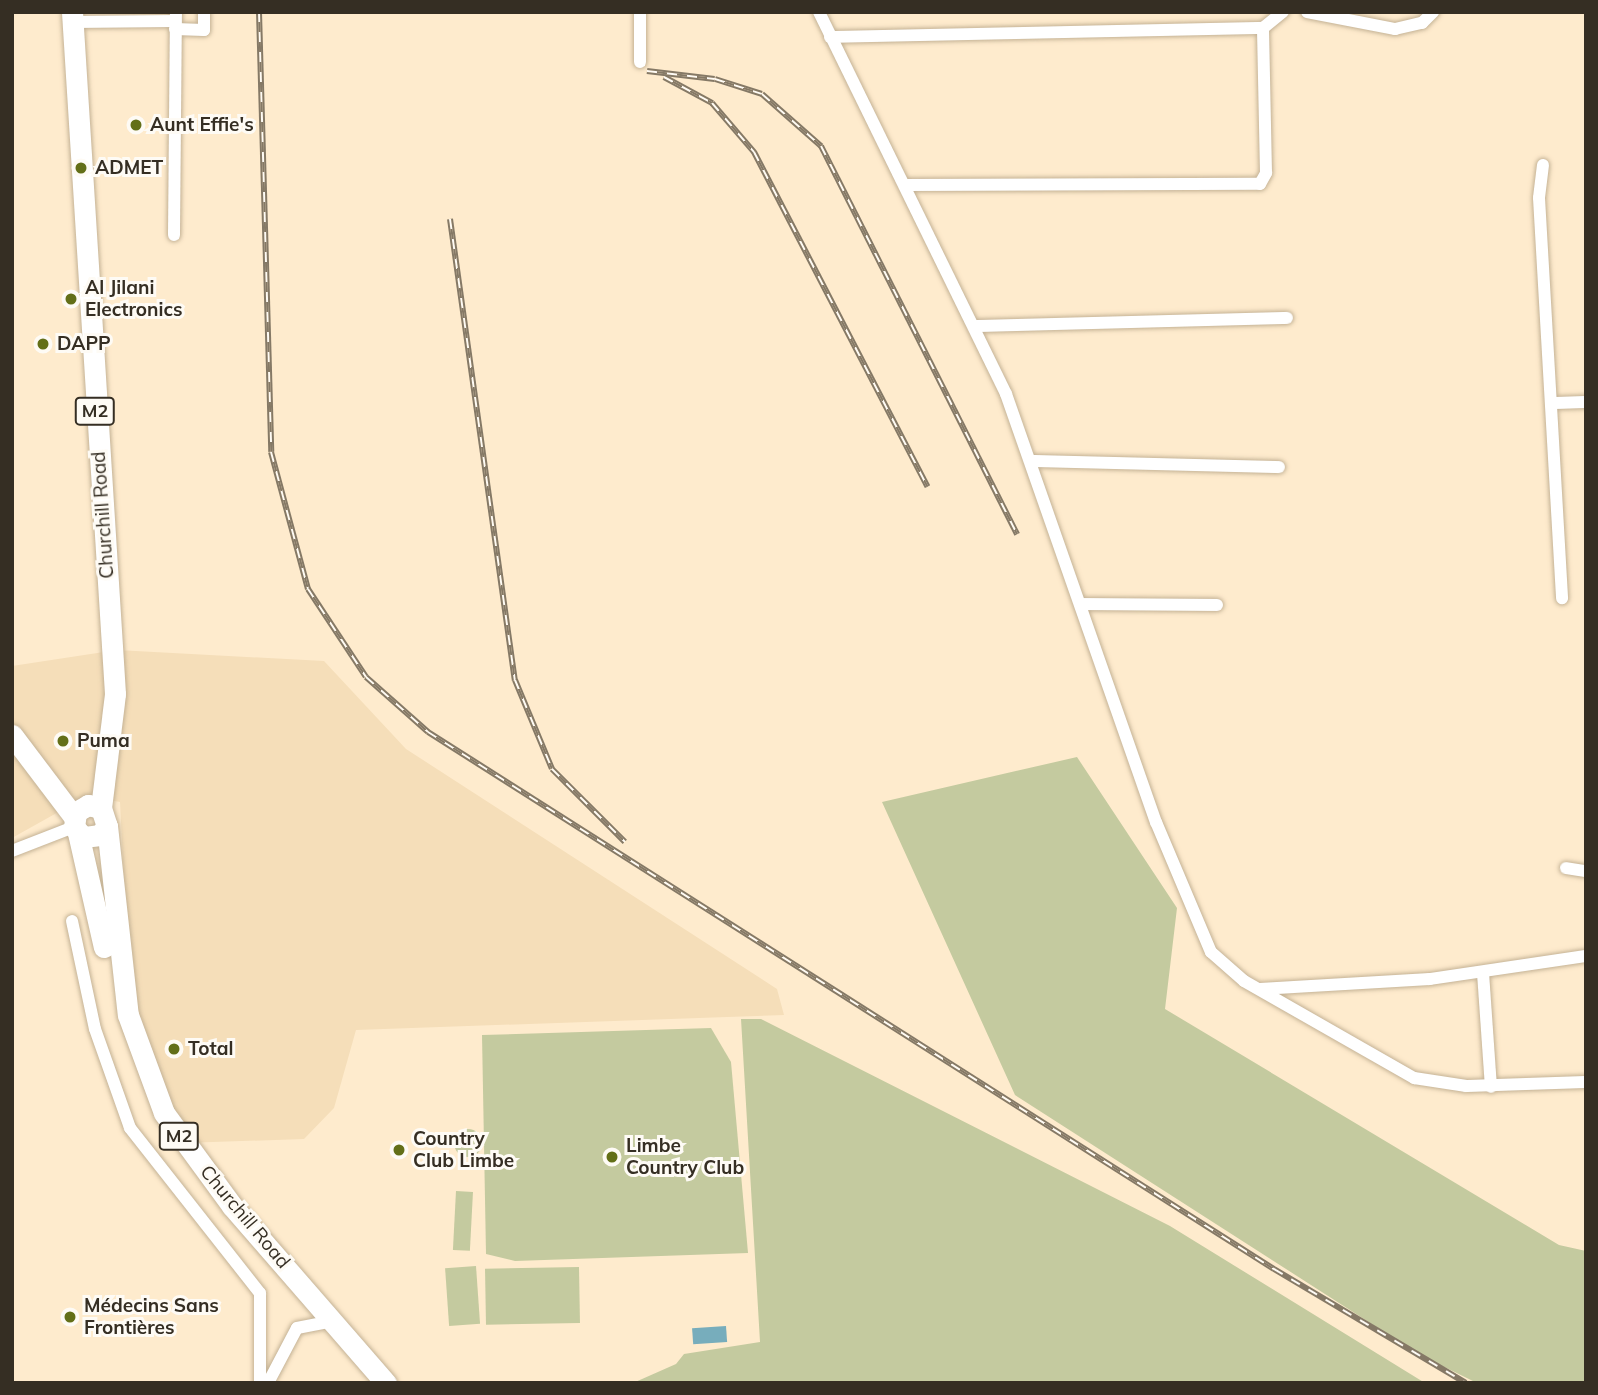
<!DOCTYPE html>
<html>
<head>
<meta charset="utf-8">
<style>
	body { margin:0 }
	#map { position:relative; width:1598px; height:1395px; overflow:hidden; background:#feebcd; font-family:Mulish,sans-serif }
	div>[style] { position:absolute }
	.built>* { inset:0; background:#f5deb9 }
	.green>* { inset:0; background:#c4ca9f; transform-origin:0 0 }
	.round { border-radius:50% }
	.water>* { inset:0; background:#77adbc; transform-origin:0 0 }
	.roads { filter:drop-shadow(0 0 2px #c4b295) drop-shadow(0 0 2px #c4b295) }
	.minor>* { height:12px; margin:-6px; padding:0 6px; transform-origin:6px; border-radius:6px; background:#fff }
	.trunk>* { height:21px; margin:-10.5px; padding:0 10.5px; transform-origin:10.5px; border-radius:10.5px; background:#fff }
	.rail>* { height:6px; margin-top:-3px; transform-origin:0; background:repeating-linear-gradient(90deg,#fefbf5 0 10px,#857966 0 20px); box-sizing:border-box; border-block:2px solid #857966 }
	.dots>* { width:19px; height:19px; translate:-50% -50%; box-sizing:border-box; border:4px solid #fefbf5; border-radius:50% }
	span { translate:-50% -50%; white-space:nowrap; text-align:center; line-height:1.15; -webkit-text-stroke:6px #fefbf5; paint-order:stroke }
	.shield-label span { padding:2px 5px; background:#fefbf5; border:2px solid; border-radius:5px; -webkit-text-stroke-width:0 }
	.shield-label { font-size:18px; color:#352e23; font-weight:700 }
	.poi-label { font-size:19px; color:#352e23; font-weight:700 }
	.left { translate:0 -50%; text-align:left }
	.street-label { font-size:19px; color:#352e23 }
	.frame { position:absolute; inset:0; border:14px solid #352e23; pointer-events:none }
</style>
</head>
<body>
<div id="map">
	<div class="built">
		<div style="clip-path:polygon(117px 650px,324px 661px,406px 749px,777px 989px,784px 1015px,356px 1030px,334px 1108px,304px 1139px,184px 1143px,144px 1039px,128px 958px,120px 802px,87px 796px,12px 838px,12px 666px)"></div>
	</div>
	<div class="green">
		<div style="clip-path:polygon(1077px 757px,1177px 908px,1165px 1009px,1559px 1245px,1586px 1251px,1586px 1383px,1477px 1383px,1420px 1355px,1015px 1095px,882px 802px)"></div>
		<div style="clip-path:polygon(741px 1019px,761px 1019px,1170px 1226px,1425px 1383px,633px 1383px,676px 1364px,684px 1354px,760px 1342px)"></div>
		<div style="clip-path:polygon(711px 1028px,731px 1062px,748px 1253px,515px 1261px,486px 1254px,482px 1035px)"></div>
		<div class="round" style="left:454px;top:1129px;width:28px;height:28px"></div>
		<div style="left:456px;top:1191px;width:17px;height:59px;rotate:3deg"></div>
		<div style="left:476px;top:1266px;width:58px;height:31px;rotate:86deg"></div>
		<div style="left:579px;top:1267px;width:56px;height:94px;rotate:89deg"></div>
	</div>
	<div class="water">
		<div style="left:726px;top:1326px;width:16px;height:34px;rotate:86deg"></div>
	</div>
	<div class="roads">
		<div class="minor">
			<div style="left:819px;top:12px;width:425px;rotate:63.9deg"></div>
			<div style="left:1006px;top:394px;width:454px;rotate:70.7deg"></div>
			<div style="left:1156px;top:822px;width:141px;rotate:67.1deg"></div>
			<div style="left:1211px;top:952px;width:44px;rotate:41.3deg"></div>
			<div style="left:1244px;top:981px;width:196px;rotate:29.7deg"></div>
			<div style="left:1414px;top:1078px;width:53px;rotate:8.7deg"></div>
			<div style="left:1466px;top:1086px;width:120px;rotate:-1.9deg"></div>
			<div style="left:1307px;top:12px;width:90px;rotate:10.9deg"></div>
			<div style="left:1395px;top:29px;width:28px;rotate:-13deg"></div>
			<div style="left:1422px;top:23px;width:16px;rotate:-45deg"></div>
			<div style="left:72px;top:22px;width:103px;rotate:-0.6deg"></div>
			<div style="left:175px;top:29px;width:29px;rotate:2deg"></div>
			<div style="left:204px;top:30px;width:18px;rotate:-90deg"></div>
			<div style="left:830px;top:37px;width:433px;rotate:-1.2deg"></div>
			<div style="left:640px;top:62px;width:50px;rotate:-90deg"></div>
			<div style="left:1543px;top:165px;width:33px;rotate:97deg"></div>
			<div style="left:1539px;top:198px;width:401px;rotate:86.7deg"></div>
			<div style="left:905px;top:185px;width:355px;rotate:-0.2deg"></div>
			<div style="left:1260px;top:184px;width:13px;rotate:-61deg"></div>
			<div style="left:1266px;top:173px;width:145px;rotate:-91.2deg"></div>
			<div style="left:1263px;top:28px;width:26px;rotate:-39deg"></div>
			<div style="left:174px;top:235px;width:223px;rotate:-89.5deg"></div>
			<div style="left:975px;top:326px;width:312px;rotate:-1.5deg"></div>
			<div style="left:1554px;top:403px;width:32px;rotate:-2deg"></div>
			<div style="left:1031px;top:461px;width:248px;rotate:1.4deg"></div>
			<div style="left:1084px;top:604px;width:133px;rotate:0.4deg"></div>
			<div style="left:12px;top:851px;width:66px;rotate:-21.2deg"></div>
			<div style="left:1566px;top:868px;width:20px;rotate:9deg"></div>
			<div style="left:72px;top:921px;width:110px;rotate:78deg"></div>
			<div style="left:95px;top:1029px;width:105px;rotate:70.5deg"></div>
			<div style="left:130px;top:1128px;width:210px;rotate:51.8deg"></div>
			<div style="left:260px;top:1293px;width:90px;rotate:90deg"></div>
			<div style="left:1483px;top:973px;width:114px;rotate:86deg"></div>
			<div style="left:1260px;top:989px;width:170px;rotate:-3.4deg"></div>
			<div style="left:1430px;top:979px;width:158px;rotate:-8.4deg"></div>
			<div style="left:268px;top:1383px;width:62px;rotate:-62.2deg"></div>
			<div style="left:297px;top:1328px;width:38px;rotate:-11deg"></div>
		</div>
		<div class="trunk">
			<div style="left:72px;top:12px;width:683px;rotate:86.39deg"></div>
			<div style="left:115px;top:694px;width:115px;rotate:97deg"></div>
			<div style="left:101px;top:808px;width:19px;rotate:72deg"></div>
			<div style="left:107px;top:826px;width:11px;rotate:128deg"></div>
			<div style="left:100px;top:835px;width:17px;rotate:173deg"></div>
			<div style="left:83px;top:837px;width:13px;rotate:-132deg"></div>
			<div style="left:74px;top:827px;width:15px;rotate:-82deg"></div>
			<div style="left:76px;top:812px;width:14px;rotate:-30deg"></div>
			<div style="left:88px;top:805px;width:13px;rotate:13deg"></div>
			<div style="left:12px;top:735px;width:103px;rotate:52.9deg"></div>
			<div style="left:107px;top:826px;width:190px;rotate:83.7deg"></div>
			<div style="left:128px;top:1015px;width:104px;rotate:69.8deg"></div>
			<div style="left:164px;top:1113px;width:115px;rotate:53.8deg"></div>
			<div style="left:232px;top:1206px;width:235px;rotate:49deg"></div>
			<div style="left:78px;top:833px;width:117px;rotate:77.2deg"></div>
		</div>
	</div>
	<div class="rail">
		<div style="left:259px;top:12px;width:440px;rotate:88.4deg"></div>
		<div style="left:271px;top:452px;width:142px;rotate:74.9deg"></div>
		<div style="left:308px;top:589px;width:105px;rotate:56.6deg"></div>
		<div style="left:366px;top:677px;width:83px;rotate:41.6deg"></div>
		<div style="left:428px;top:732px;width:1002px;rotate:32.41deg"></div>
		<div style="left:1274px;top:1269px;width:223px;rotate:30.7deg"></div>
		<div style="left:647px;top:71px;width:68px;rotate:6.7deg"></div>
		<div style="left:715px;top:79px;width:49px;rotate:17.7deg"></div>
		<div style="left:762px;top:94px;width:79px;rotate:41.4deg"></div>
		<div style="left:821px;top:146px;width:435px;rotate:63.2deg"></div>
		<div style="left:664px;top:77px;width:55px;rotate:28.4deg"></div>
		<div style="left:712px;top:103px;width:65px;rotate:49.4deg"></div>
		<div style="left:754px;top:152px;width:377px;rotate:62.6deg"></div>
		<div style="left:450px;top:219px;width:466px;rotate:82deg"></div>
		<div style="left:515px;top:680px;width:96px;rotate:67.4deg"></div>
		<div style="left:552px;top:769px;width:103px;rotate:45deg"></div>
	</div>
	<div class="dots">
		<div style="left:136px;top:125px;background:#636f18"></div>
		<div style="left:81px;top:168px;background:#636f18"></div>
		<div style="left:71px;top:299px;background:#636f18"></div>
		<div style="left:43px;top:344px;background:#636f18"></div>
		<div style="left:63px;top:741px;background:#636f18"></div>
		<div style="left:174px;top:1049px;background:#636f18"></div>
		<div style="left:399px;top:1150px;background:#636f18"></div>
		<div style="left:612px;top:1157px;background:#636f18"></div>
		<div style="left:70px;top:1317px;background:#636f18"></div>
	</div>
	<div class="shield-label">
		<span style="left:95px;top:411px">M2</span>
		<span style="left:179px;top:1136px">M2</span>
	</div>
	<div class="poi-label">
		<span class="left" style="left:150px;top:125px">Aunt Effie's</span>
		<span class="left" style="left:95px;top:168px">ADMET</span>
		<span class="left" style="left:85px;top:299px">Al Jilani<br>Electronics</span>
		<span class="left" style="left:57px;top:344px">DAPP</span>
		<span class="left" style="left:77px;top:741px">Puma</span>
		<span class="left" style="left:188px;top:1049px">Total</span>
		<span class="left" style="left:413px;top:1150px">Country<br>Club Limbe</span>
		<span class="left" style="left:626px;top:1157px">Limbe<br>Country Club</span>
		<span class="left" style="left:84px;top:1317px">Médecins Sans<br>Frontières</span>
	</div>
	<div class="street-label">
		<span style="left:103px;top:515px;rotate:-94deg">Churchill Road</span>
		<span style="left:245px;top:1217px;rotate:50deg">Churchill Road</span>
	</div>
	<div class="frame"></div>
</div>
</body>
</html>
